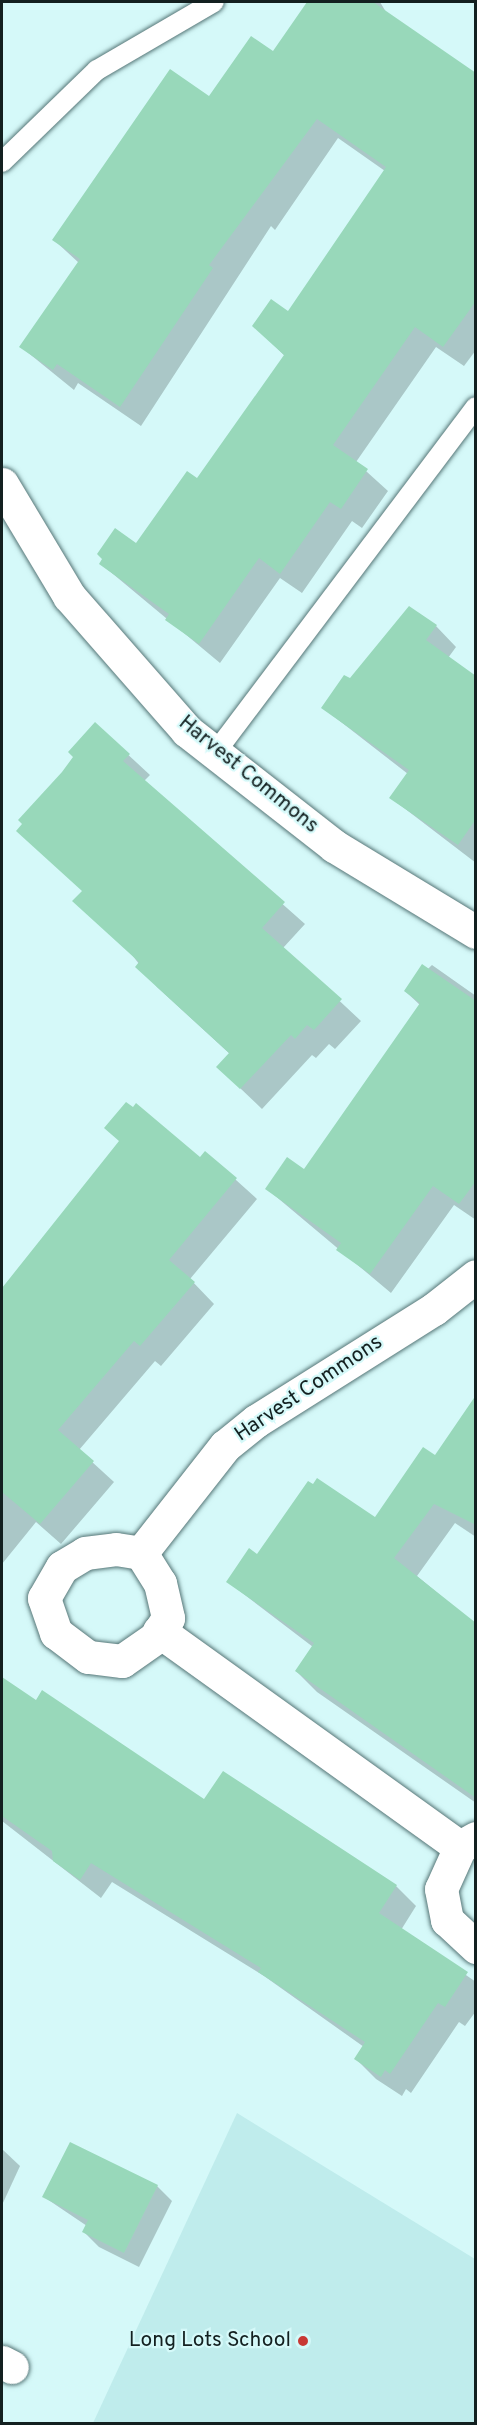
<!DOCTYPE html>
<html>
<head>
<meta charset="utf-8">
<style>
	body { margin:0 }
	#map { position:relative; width:477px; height:2425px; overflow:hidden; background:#d5f9f9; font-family:Overpass,sans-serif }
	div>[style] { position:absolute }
	.built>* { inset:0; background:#bfecec }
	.shadow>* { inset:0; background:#0003 }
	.building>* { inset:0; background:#98d8ba }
	.roads { filter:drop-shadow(0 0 2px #567677) drop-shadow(0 0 2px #567677) }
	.service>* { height:20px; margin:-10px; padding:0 10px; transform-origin:10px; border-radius:10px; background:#fff }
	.minor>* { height:33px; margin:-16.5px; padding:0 16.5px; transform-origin:16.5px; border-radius:16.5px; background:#fff }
	.dots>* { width:16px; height:16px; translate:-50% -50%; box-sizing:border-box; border:3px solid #d5f9f9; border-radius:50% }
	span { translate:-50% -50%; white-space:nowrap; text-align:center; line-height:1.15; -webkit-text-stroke:4.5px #d5f9f9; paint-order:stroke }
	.street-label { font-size:21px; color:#132020 }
	.poi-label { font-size:21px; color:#132020 }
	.right { translate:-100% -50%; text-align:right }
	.frame { position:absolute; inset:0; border:3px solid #132020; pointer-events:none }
</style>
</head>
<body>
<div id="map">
	<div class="built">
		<div style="clip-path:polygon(237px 2113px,475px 2259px,475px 2423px,93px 2423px)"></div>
	</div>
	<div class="shadow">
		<div style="clip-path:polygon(309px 2px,380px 2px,386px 12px,476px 75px,476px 350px,464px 366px,436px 347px,356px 462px,388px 491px,362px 528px,352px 521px,302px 593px,280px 578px,220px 663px,101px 564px,137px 545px,198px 480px,285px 356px,254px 326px,288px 313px,385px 171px,338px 138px,275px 230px,271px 226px,141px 426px,78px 383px,74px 390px,21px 347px,79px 263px,54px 240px,210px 98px,274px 53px)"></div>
		<div style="clip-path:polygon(436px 626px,456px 647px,448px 658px,476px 677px,476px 863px,391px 798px,408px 774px,323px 708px,350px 680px)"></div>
		<div style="clip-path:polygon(95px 724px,150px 775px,144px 781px,305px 924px,283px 948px,361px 1021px,335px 1049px,329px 1044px,316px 1058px,312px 1055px,262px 1109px,218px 1067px,230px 1054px,157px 987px,83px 892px,63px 773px)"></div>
		<div style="clip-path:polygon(432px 965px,476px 996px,476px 1220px,454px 1205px,391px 1293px,267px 1189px,304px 1171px,420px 1005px,405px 991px)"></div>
		<div style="clip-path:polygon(120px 1142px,200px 1159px,206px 1153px,257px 1199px,190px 1279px,214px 1304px,161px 1366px,155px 1361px,79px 1450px,114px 1482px,61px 1544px,36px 1522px,2px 1564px,2px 1342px,9px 1334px,2px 1327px,2px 1289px)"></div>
		<div style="clip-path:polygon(476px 1398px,476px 1537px,455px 1523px,417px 1576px,476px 1625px,476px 1803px,317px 1692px,296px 1671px,313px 1647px,228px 1582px,257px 1556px,375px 1519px,435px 1457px)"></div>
		<div style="clip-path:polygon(2px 1669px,3px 1679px,36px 1702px,204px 1801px,223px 1773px,396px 1886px,416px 1906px,401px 1930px,476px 1982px,476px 2011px,465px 2026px,459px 2022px,411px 2093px,406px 2089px,402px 2096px,376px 2079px,356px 2059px,364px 2047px,264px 1976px,112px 1882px,101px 1898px,2px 1821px)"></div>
		<div style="clip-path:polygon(2px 2149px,20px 2166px,2px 2205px)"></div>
		<div style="clip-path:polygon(157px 2186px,172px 2201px,139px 2267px,99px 2247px,84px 2232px,87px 2226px,44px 2197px)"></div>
	</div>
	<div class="building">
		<div style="clip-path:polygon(307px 2px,373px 2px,476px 73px,476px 301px,443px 347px,415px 327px,333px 445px,368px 469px,341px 509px,330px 502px,280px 574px,259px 558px,199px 644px,165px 620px,169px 614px,99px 564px,102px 559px,97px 554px,115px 528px,136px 543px,187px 471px,197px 478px,284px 355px,252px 326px,271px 299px,288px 311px,386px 167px,317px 119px,209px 265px,213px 268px,120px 407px,57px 364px,53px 370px,19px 347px,80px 259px,52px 240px,170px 69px,209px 96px,251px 36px,273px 51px)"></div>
		<div style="clip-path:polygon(409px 606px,437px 625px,426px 640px,476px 676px,476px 819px,458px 845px,389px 798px,409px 770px,321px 708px,344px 675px,350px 678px)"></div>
		<div style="clip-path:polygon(95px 722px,130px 754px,123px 761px,285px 902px,262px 928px,342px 999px,314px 1030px,307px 1025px,295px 1039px,291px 1035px,240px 1089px,216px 1067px,229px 1053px,135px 967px,139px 962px,72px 901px,82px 891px,16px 831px,22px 824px,18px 820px,62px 772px,73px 757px,68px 752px)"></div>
		<div style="clip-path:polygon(422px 964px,476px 1001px,476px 1181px,459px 1204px,433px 1186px,370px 1274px,336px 1250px,341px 1243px,265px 1189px,287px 1157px,304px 1169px,420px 1003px,404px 991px)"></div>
		<div style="clip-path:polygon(126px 1102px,133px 1107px,136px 1103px,200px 1157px,205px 1151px,237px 1178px,169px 1260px,195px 1282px,140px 1346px,134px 1341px,58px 1430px,94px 1461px,40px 1524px,2px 1492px,2px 1288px,119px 1141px,104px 1128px)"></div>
		<div style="clip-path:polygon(476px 1395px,476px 1525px,434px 1504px,394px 1558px,476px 1623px,476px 1798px,295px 1671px,314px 1643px,226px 1582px,249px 1548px,257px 1554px,308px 1481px,313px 1484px,317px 1478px,375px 1517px,423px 1447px,435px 1455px)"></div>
		<div style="clip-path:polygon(2px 1677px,36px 1700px,42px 1690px,204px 1799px,223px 1771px,397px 1885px,379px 1913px,468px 1972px,445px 2007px,438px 2003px,390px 2074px,385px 2070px,381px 2077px,354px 2059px,365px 2042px,258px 1972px,261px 1968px,91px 1863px,80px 1880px,53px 1861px,52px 1851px,2px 1816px)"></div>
		<div style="clip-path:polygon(70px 2142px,158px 2185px,124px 2253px,82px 2232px,88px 2220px,42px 2197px)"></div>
	</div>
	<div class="roads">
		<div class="service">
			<div style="left:2px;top:162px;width:132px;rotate:-44.1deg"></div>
			<div style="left:97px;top:70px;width:135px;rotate:-30.2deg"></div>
			<div style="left:215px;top:753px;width:433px;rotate:-53deg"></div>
		</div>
		<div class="minor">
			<div style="left:2px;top:484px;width:131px;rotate:59.1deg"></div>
			<div style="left:69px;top:596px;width:179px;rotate:48.8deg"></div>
			<div style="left:187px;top:731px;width:187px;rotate:38deg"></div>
			<div style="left:334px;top:846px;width:166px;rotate:31.2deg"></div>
			<div style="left:116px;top:1549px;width:25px;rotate:9deg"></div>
			<div style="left:141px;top:1553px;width:36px;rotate:58deg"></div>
			<div style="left:160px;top:1583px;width:36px;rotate:77deg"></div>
			<div style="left:168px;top:1618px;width:24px;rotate:123deg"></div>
			<div style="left:155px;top:1638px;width:40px;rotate:145.1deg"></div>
			<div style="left:122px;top:1661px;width:34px;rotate:-173deg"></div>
			<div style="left:88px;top:1657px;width:40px;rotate:-143deg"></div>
			<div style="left:56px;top:1633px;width:37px;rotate:-109deg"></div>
			<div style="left:44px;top:1598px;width:36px;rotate:-60deg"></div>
			<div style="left:62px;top:1567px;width:27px;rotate:-31deg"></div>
			<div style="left:85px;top:1553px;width:31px;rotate:-7deg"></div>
			<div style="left:141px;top:1553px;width:136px;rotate:-51.9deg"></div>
			<div style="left:225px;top:1446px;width:40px;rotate:-39deg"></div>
			<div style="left:256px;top:1421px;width:210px;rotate:-32.2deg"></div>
			<div style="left:434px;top:1309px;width:53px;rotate:-38.2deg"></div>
			<div style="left:159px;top:1631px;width:370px;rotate:35.7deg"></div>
			<div style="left:476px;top:1838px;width:18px;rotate:151deg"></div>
			<div style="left:460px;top:1847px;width:46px;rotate:114.3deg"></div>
			<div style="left:441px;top:1889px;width:32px;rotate:79deg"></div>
			<div style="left:447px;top:1920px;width:40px;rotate:43deg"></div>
			<div style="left:2px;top:2362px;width:11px;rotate:27deg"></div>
		</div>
	</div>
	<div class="dots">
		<div style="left:303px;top:2341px;background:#c83935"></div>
	</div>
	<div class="street-label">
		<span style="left:248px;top:775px;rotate:39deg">Harvest Commons</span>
		<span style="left:309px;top:1389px;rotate:-34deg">Harvest Commons</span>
	</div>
	<div class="poi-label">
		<span class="right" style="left:291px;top:2341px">Long Lots School</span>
	</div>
	<div class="frame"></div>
</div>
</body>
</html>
